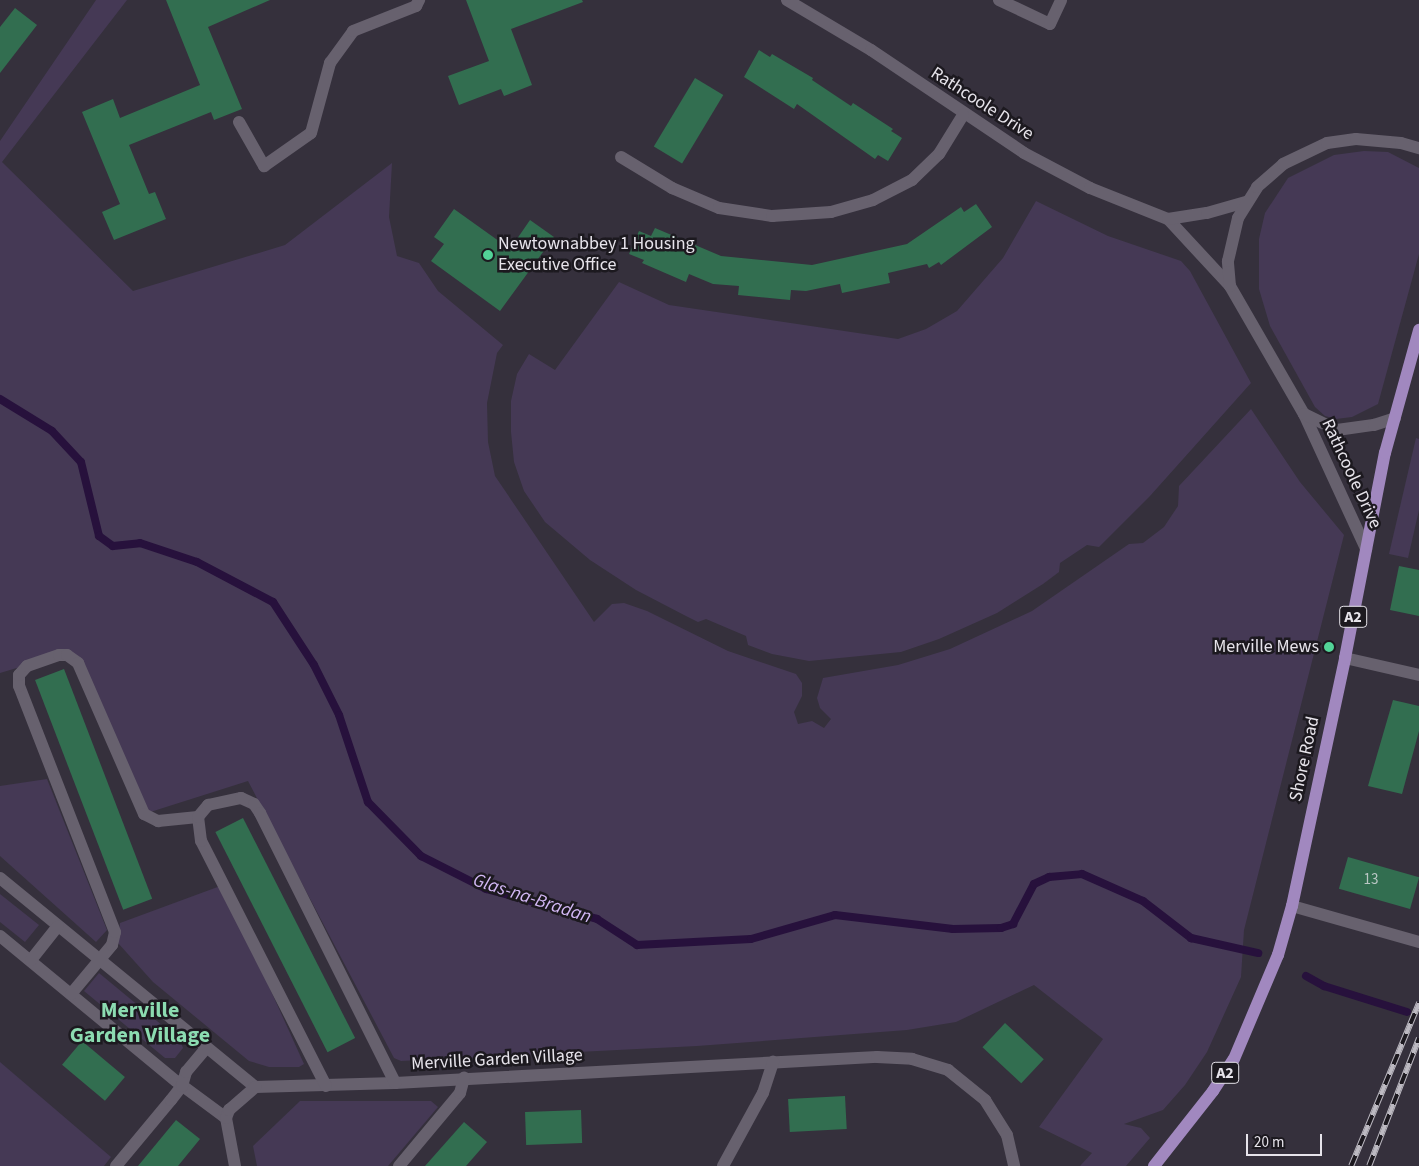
<!DOCTYPE html>
<html>
<head>
<meta charset="utf-8">
<style>
	body { margin:0 }
	#map { position:relative; width:1419px; height:1166px; overflow:hidden; background:#35303c; font-family:"Source Sans 3",sans-serif }
	div>[style] { position:absolute }
	.green>* { inset:0; background:#453955 }
	.stream>* { height:8px; margin:-4px; padding:0 4px; transform-origin:4px; border-radius:4px; background:#27113c }
	.building>* { inset:0; background:#326e50; transform-origin:0 0 }
	.minor>* { height:12px; margin:-6px; padding:0 6px; transform-origin:6px; border-radius:6px; background:#67616e }
	.major>* { height:12px; margin:-6px; padding:0 6px; transform-origin:6px; border-radius:6px; background:#a188bf }
	.rail>* { height:5.5px; margin-top:-2.75px; transform-origin:0; background:repeating-linear-gradient(90deg,#1c191f 0 11px,#bcb9c1 0 22px); box-sizing:border-box; border-block:1px solid #bcb9c1 }
	.dots>* { width:14px; height:14px; translate:-50% -50%; box-sizing:border-box; border:2px solid #1c191f; border-radius:50% }
	span { translate:-50% -50%; white-space:nowrap; text-align:center; line-height:1.15; -webkit-text-stroke:5px #1c191f; paint-order:stroke }
	.number-label { font-size:15px; color:#bac6c4 }
	.number-label span { -webkit-text-stroke-width:0 }
	.shield-label span { padding:1px 4px; background:#1c191f; border:1px solid; border-radius:4px; -webkit-text-stroke-width:0 }
	.shield-label { font-size:16px; color:#e7e4eb; font-weight:700 }
	.street-label { font-size:18px; color:#e7e4eb }
	.poi-label { font-size:18px; color:#e7e4eb }
	.left { translate:0 -50%; text-align:left }
	.right { translate:-100% -50%; text-align:right }
	.water-label { font-size:19px; color:#d3b8f5; font-style:italic }
	.district-label { font-size:22px; color:#8cdcb1; font-weight:700 }
	.scale { position:absolute; left:1246px; top:1134px; width:76px; height:22px; box-sizing:border-box; border:2px solid #e7e4eb; border-top:0; padding-left:6px; font-size:15px; line-height:18px; white-space:nowrap; color:#e7e4eb; -webkit-text-stroke:4px #1c191f; paint-order:stroke }
</style>
</head>
<body>
<div id="map">
	<div class="green">
		<div style="clip-path:polygon(96px 0,127px 0,2px 162px,133px 291px,285px 245px,392px 163px,389px 217px,397px 256px,419px 263px,438px 291px,503px 345px,497px 353px,487px 403px,488px 442px,495px 476px,594px 622px,612px 604px,624px 603px,647px 611px,728px 651px,796px 674px,802px 683px,802px 696px,794px 712px,798px 724px,812px 721px,824px 728px,831px 719px,820px 708px,817px 698px,823px 678px,898px 665px,950px 649px,1032px 611px,1129px 544px,1143px 543px,1164px 527px,1178px 506px,1179px 486px,1251px 409px,1300px 482px,1344px 535px,1244px 930px,1241px 977px,1207px 1052px,1185px 1085px,1163px 1110px,1124px 1124px,1141px 1128px,1150px 1138px,1126px 1166px,1080px 1166px,1092px 1153px,1039px 1127px,1103px 1039px,1034px 985px,956px 1022px,907px 1030px,697px 1046px,401px 1061px,394px 1058px,248px 781px,144px 814px,70px 652px,0 673px,0 141px)"></div>
		<div style="clip-path:polygon(1364px 151px,1388px 152px,1419px 168px,1419px 254px,1378px 404px,1352px 417px,1336px 419px,1325px 416px,1315px 407px,1270px 326px,1259px 289px,1259px 239px,1265px 213px,1288px 178px,1334px 155px)"></div>
		<div style="clip-path:polygon(1036px 201px,1108px 236px,1181px 261px,1190px 271px,1251px 383px,1150px 496px,1099px 547px,1087px 545px,1060px 563px,1059px 572px,1043px 584px,997px 613px,939px 639px,901px 652px,809px 661px,772px 654px,748px 645px,746px 636px,706px 619px,698px 622px,684px 615px,636px 590px,590px 560px,545px 522px,524px 491px,514px 462px,511px 432px,511px 401px,517px 374px,529px 354px,555px 370px,619px 282px,669px 305px,898px 339px,926px 329px,957px 311px,1003px 258px)"></div>
		<div style="clip-path:polygon(1416px 438px,1419px 439px,1419px 510px,1408px 558px,1389px 554px)"></div>
		<div style="clip-path:polygon(47px 779px,107px 930px,96px 942px,0 856px,0 786px)"></div>
		<div style="clip-path:polygon(223px 885px,304px 1064px,299px 1067px,269px 1067px,249px 1061px,153px 982px,118px 943px,120px 923px)"></div>
		<div style="clip-path:polygon(0 894px,39px 925px,25px 942px,0 922px)"></div>
		<div style="clip-path:polygon(99px 973px,180px 1040px,183px 1048px,175px 1058px,165px 1058px,84px 991px)"></div>
		<div style="clip-path:polygon(0 1062px,111px 1157px,104px 1166px,0 1166px)"></div>
		<div style="clip-path:polygon(300px 1101px,431px 1101px,438px 1107px,388px 1166px,257px 1166px,253px 1146px)"></div>
	</div>
	<div class="stream">
		<div style="left:0;top:399px;width:61px;rotate:31.6deg"></div>
		<div style="left:52px;top:431px;width:42px;rotate:46.9deg"></div>
		<div style="left:81px;top:462px;width:76px;rotate:76.3deg"></div>
		<div style="left:99px;top:536px;width:17px;rotate:36deg"></div>
		<div style="left:113px;top:546px;width:27px;rotate:-6deg"></div>
		<div style="left:140px;top:543px;width:60px;rotate:18.4deg"></div>
		<div style="left:197px;top:562px;width:86px;rotate:27.8deg"></div>
		<div style="left:273px;top:602px;width:75px;rotate:56.9deg"></div>
		<div style="left:314px;top:665px;width:56px;rotate:63.4deg"></div>
		<div style="left:339px;top:715px;width:92px;rotate:71.6deg"></div>
		<div style="left:368px;top:802px;width:76px;rotate:45.5deg"></div>
		<div style="left:421px;top:856px;width:73px;rotate:26.9deg"></div>
		<div style="left:486px;top:889px;width:115px;rotate:15.1deg"></div>
		<div style="left:597px;top:919px;width:48px;rotate:33deg"></div>
		<div style="left:637px;top:945px;width:114px;rotate:-3deg"></div>
		<div style="left:751px;top:939px;width:87px;rotate:-15.9deg"></div>
		<div style="left:835px;top:915px;width:119px;rotate:6.8deg"></div>
		<div style="left:953px;top:929px;width:48px;rotate:-1.2deg"></div>
		<div style="left:1001px;top:928px;width:13px;rotate:-18deg"></div>
		<div style="left:1013px;top:924px;width:45px;rotate:-62.3deg"></div>
		<div style="left:1034px;top:884px;width:17px;rotate:-25deg"></div>
		<div style="left:1049px;top:877px;width:33px;rotate:-5deg"></div>
		<div style="left:1082px;top:874px;width:67px;rotate:23.9deg"></div>
		<div style="left:1143px;top:901px;width:61px;rotate:37.6deg"></div>
		<div style="left:1191px;top:938px;width:69px;rotate:12.6deg"></div>
		<div style="left:1306px;top:976px;width:21px;rotate:29deg"></div>
		<div style="left:1324px;top:986px;width:87px;rotate:17.4deg"></div>
	</div>
	<div class="building">
		<div style="clip-path:polygon(166px 0,270px 0,208px 27px,242px 109px,214px 120px,211px 112px,129px 145px,149px 194px,155px 192px,166px 219px,114px 240px,102px 212px,120px 204px,82px 112px,113px 99px,120px 118px,200px 85px)"></div>
		<div style="clip-path:polygon(466px 0,582px 0,583px 2px,511px 29px,532px 85px,504px 96px,501px 89px,459px 105px,448px 76px,489px 61px)"></div>
		<div style="clip-path:polygon(15px 8px,37px 25px,0 73px,0 27px)"></div>
		<div style="clip-path:polygon(759px 50px,770px 57px,772px 54px,813px 78px,812px 80px,851px 106px,853px 103px,893px 129px,891px 131px,902px 138px,888px 161px,878px 155px,875px 159px,797px 104px,794px 109px,744px 77px)"></div>
		<div style="left:695px;top:78px;width:33px;height:80px;rotate:31deg"></div>
		<div style="clip-path:polygon(976px 204px,992px 227px,941px 265px,939px 262px,929px 268px,927px 264px,888px 273px,890px 283px,842px 293px,840px 284px,806px 291px,791px 290px,790px 300px,738px 295px,739px 286px,713px 284px,689px 274px,686px 282px,642px 263px,644px 260px,629px 254px,639px 231px,651px 236px,655px 228px,721px 256px,812px 265px,907px 244px,961px 207px,964px 212px)"></div>
		<div style="clip-path:polygon(454px 209px,510px 249px,530px 220px,554px 237px,500px 311px,431px 261px,444px 244px,434px 237px)"></div>
		<div style="clip-path:polygon(1399px 566px,1419px 570px,1419px 616px,1390px 610px)"></div>
		<div style="left:64px;top:669px;width:246px;height:31px;rotate:69deg"></div>
		<div style="clip-path:polygon(1393px 700px,1419px 706px,1419px 731px,1402px 794px,1368px 786px)"></div>
		<div style="left:243px;top:818px;width:247px;height:31px;rotate:63deg"></div>
		<div style="left:1348px;top:857px;width:74px;height:33px;rotate:16deg"></div>
		<div style="left:1005px;top:1023px;width:53px;height:33px;rotate:43deg"></div>
		<div style="left:82px;top:1041px;width:56px;height:31px;rotate:40deg"></div>
		<div style="left:845px;top:1096px;width:33px;height:57px;rotate:87deg"></div>
		<div style="left:581px;top:1110px;width:33px;height:56px;rotate:88deg"></div>
		<div style="clip-path:polygon(176px 1120px,200px 1139px,178px 1166px,138px 1166px)"></div>
		<div style="clip-path:polygon(464px 1122px,487px 1142px,466px 1166px,425px 1166px)"></div>
	</div>
	<div class="minor">
		<div style="left:787px;top:0;width:98px;rotate:30.8deg"></div>
		<div style="left:871px;top:50px;width:184px;rotate:33.9deg"></div>
		<div style="left:1024px;top:153px;width:75px;rotate:27.9deg"></div>
		<div style="left:1090px;top:188px;width:84px;rotate:21.7deg"></div>
		<div style="left:1168px;top:219px;width:91px;rotate:47.2deg"></div>
		<div style="left:1230px;top:286px;width:148px;rotate:60deg"></div>
		<div style="left:1304px;top:414px;width:149px;rotate:65.3deg"></div>
		<div style="left:999px;top:0;width:56px;rotate:25.2deg"></div>
		<div style="left:1050px;top:24px;width:26px;rotate:-65deg"></div>
		<div style="left:239px;top:122px;width:51px;rotate:60.4deg"></div>
		<div style="left:264px;top:166px;width:57px;rotate:-35.1deg"></div>
		<div style="left:311px;top:133px;width:73px;rotate:-74.8deg"></div>
		<div style="left:330px;top:63px;width:39px;rotate:-54deg"></div>
		<div style="left:353px;top:31px;width:68px;rotate:-21.6deg"></div>
		<div style="left:416px;top:6px;width:7px;rotate:-63deg"></div>
		<div style="left:621px;top:157px;width:60px;rotate:31.3deg"></div>
		<div style="left:672px;top:188px;width:51px;rotate:23.1deg"></div>
		<div style="left:719px;top:208px;width:54px;rotate:8.6deg"></div>
		<div style="left:772px;top:216px;width:59px;rotate:-3.9deg"></div>
		<div style="left:831px;top:212px;width:44px;rotate:-15.9deg"></div>
		<div style="left:873px;top:200px;width:44px;rotate:-27.1deg"></div>
		<div style="left:912px;top:180px;width:37px;rotate:-44deg"></div>
		<div style="left:939px;top:154px;width:46px;rotate:-58.4deg"></div>
		<div style="left:1168px;top:219px;width:39px;rotate:-9deg"></div>
		<div style="left:1207px;top:213px;width:41px;rotate:-15.8deg"></div>
		<div style="left:1230px;top:286px;width:25px;rotate:-95deg"></div>
		<div style="left:1228px;top:261px;width:44px;rotate:-76.9deg"></div>
		<div style="left:1238px;top:218px;width:36px;rotate:-58deg"></div>
		<div style="left:1257px;top:187px;width:35px;rotate:-41deg"></div>
		<div style="left:1283px;top:164px;width:49px;rotate:-25.5deg"></div>
		<div style="left:1327px;top:143px;width:29px;rotate:-8deg"></div>
		<div style="left:1356px;top:139px;width:45px;rotate:5.1deg"></div>
		<div style="left:1401px;top:143px;width:19px;rotate:16deg"></div>
		<div style="left:1304px;top:414px;width:37px;rotate:26deg"></div>
		<div style="left:1337px;top:430px;width:37px;rotate:-8deg"></div>
		<div style="left:1374px;top:425px;width:22px;rotate:-18deg"></div>
		<div style="left:1345px;top:658px;width:76px;rotate:12.9deg"></div>
		<div style="left:0;top:878px;width:330px;rotate:39.3deg"></div>
		<div style="left:255px;top:1087px;width:140px;rotate:-1.6deg"></div>
		<div style="left:395px;top:1083px;width:483px;rotate:-3.1deg"></div>
		<div style="left:877px;top:1057px;width:35px;rotate:3deg"></div>
		<div style="left:912px;top:1059px;width:38px;rotate:17deg"></div>
		<div style="left:948px;top:1070px;width:48px;rotate:39deg"></div>
		<div style="left:985px;top:1100px;width:41px;rotate:57.8deg"></div>
		<div style="left:1007px;top:1135px;width:32px;rotate:77deg"></div>
		<div style="left:1292px;top:906px;width:132px;rotate:15.8deg"></div>
		<div style="left:0;top:936px;width:228px;rotate:39.5deg"></div>
		<div style="left:176px;top:1081px;width:62px;rotate:36.5deg"></div>
		<div style="left:226px;top:1118px;width:49px;rotate:79.4deg"></div>
		<div style="left:31px;top:960px;width:43px;rotate:-51.5deg"></div>
		<div style="left:71px;top:994px;width:64px;rotate:-50.1deg"></div>
		<div style="left:112px;top:945px;width:13px;rotate:-77deg"></div>
		<div style="left:115px;top:932px;width:264px;rotate:-111.3deg"></div>
		<div style="left:19px;top:686px;width:11px;rotate:-90deg"></div>
		<div style="left:19px;top:675px;width:12px;rotate:-48deg"></div>
		<div style="left:27px;top:666px;width:34px;rotate:-19deg"></div>
		<div style="left:59px;top:655px;width:8px"></div>
		<div style="left:67px;top:655px;width:14px;rotate:36deg"></div>
		<div style="left:78px;top:663px;width:165px;rotate:66.4deg"></div>
		<div style="left:144px;top:814px;width:16px;rotate:27deg"></div>
		<div style="left:158px;top:821px;width:40px;rotate:-5.7deg"></div>
		<div style="left:326px;top:1086px;width:275px;rotate:-117deg"></div>
		<div style="left:201px;top:841px;width:24px;rotate:-97deg"></div>
		<div style="left:198px;top:817px;width:16px;rotate:-50deg"></div>
		<div style="left:208px;top:805px;width:34px;rotate:-12deg"></div>
		<div style="left:241px;top:798px;width:14px;rotate:25deg"></div>
		<div style="left:254px;top:804px;width:11px;rotate:56deg"></div>
		<div style="left:260px;top:813px;width:302px;rotate:63.4deg"></div>
		<div style="left:226px;top:1118px;width:9px;rotate:-69deg"></div>
		<div style="left:229px;top:1110px;width:35px;rotate:-41deg"></div>
		<div style="left:116px;top:1166px;width:86px;rotate:-50.2deg"></div>
		<div style="left:171px;top:1100px;width:18px;rotate:-52deg"></div>
		<div style="left:182px;top:1086px;width:15px;rotate:-74deg"></div>
		<div style="left:186px;top:1072px;width:30px;rotate:-50deg"></div>
		<div style="left:399px;top:1166px;width:95px;rotate:-50.1deg"></div>
		<div style="left:460px;top:1093px;width:16px;rotate:-75deg"></div>
		<div style="left:723px;top:1166px;width:83px;rotate:-61.3deg"></div>
		<div style="left:763px;top:1093px;width:33px;rotate:-72deg"></div>
	</div>
	<div class="major">
		<div style="left:1154px;top:1166px;width:95px;rotate:-51.8deg"></div>
		<div style="left:1213px;top:1091px;width:38px;rotate:-57deg"></div>
		<div style="left:1234px;top:1059px;width:113px;rotate:-67.1deg"></div>
		<div style="left:1278px;top:955px;width:51px;rotate:-74.1deg"></div>
		<div style="left:1292px;top:906px;width:254px;rotate:-77.9deg"></div>
		<div style="left:1345px;top:658px;width:209px;rotate:-79deg"></div>
		<div style="left:1385px;top:453px;width:128px;rotate:-74.5deg"></div>
	</div>
	<div class="rail">
		<div style="left:1351px;top:1166px;width:177px;rotate:-67.4deg"></div>
		<div style="left:1369px;top:1166px;width:137px;rotate:-68.7deg"></div>
	</div>
	<div class="dots">
		<div style="left:488px;top:255px;background:#52d397"></div>
		<div style="left:1329px;top:647px;background:#52d397"></div>
	</div>
	<div class="number-label">
		<span style="left:1371px;top:880px">13</span>
	</div>
	<div class="shield-label">
		<span style="left:1353px;top:617px">A2</span>
		<span style="left:1225px;top:1073px">A2</span>
	</div>
	<div class="street-label">
		<span style="left:982px;top:104px;rotate:33deg">Rathcoole Drive</span>
		<span style="left:1351px;top:474px;rotate:65deg">Rathcoole Drive</span>
		<span style="left:1305px;top:759px;rotate:-78deg">Shore Road</span>
		<span style="left:497px;top:1060px;rotate:-3deg">Merville Garden Village</span>
	</div>
	<div class="poi-label">
		<span class="left" style="left:498px;top:255px">Newtownabbey 1 Housing<br>Executive Office</span>
		<span class="right" style="left:1319px;top:647px">Merville Mews</span>
	</div>
	<div class="water-label">
		<span style="left:532px;top:899px;rotate:18deg">Glas-na-Bradan</span>
	</div>
	<div class="district-label">
		<span style="left:140px;top:1023px">Merville<br>Garden Village</span>
	</div>
	<div class="scale">20 m</div>
</div>
</body>
</html>
